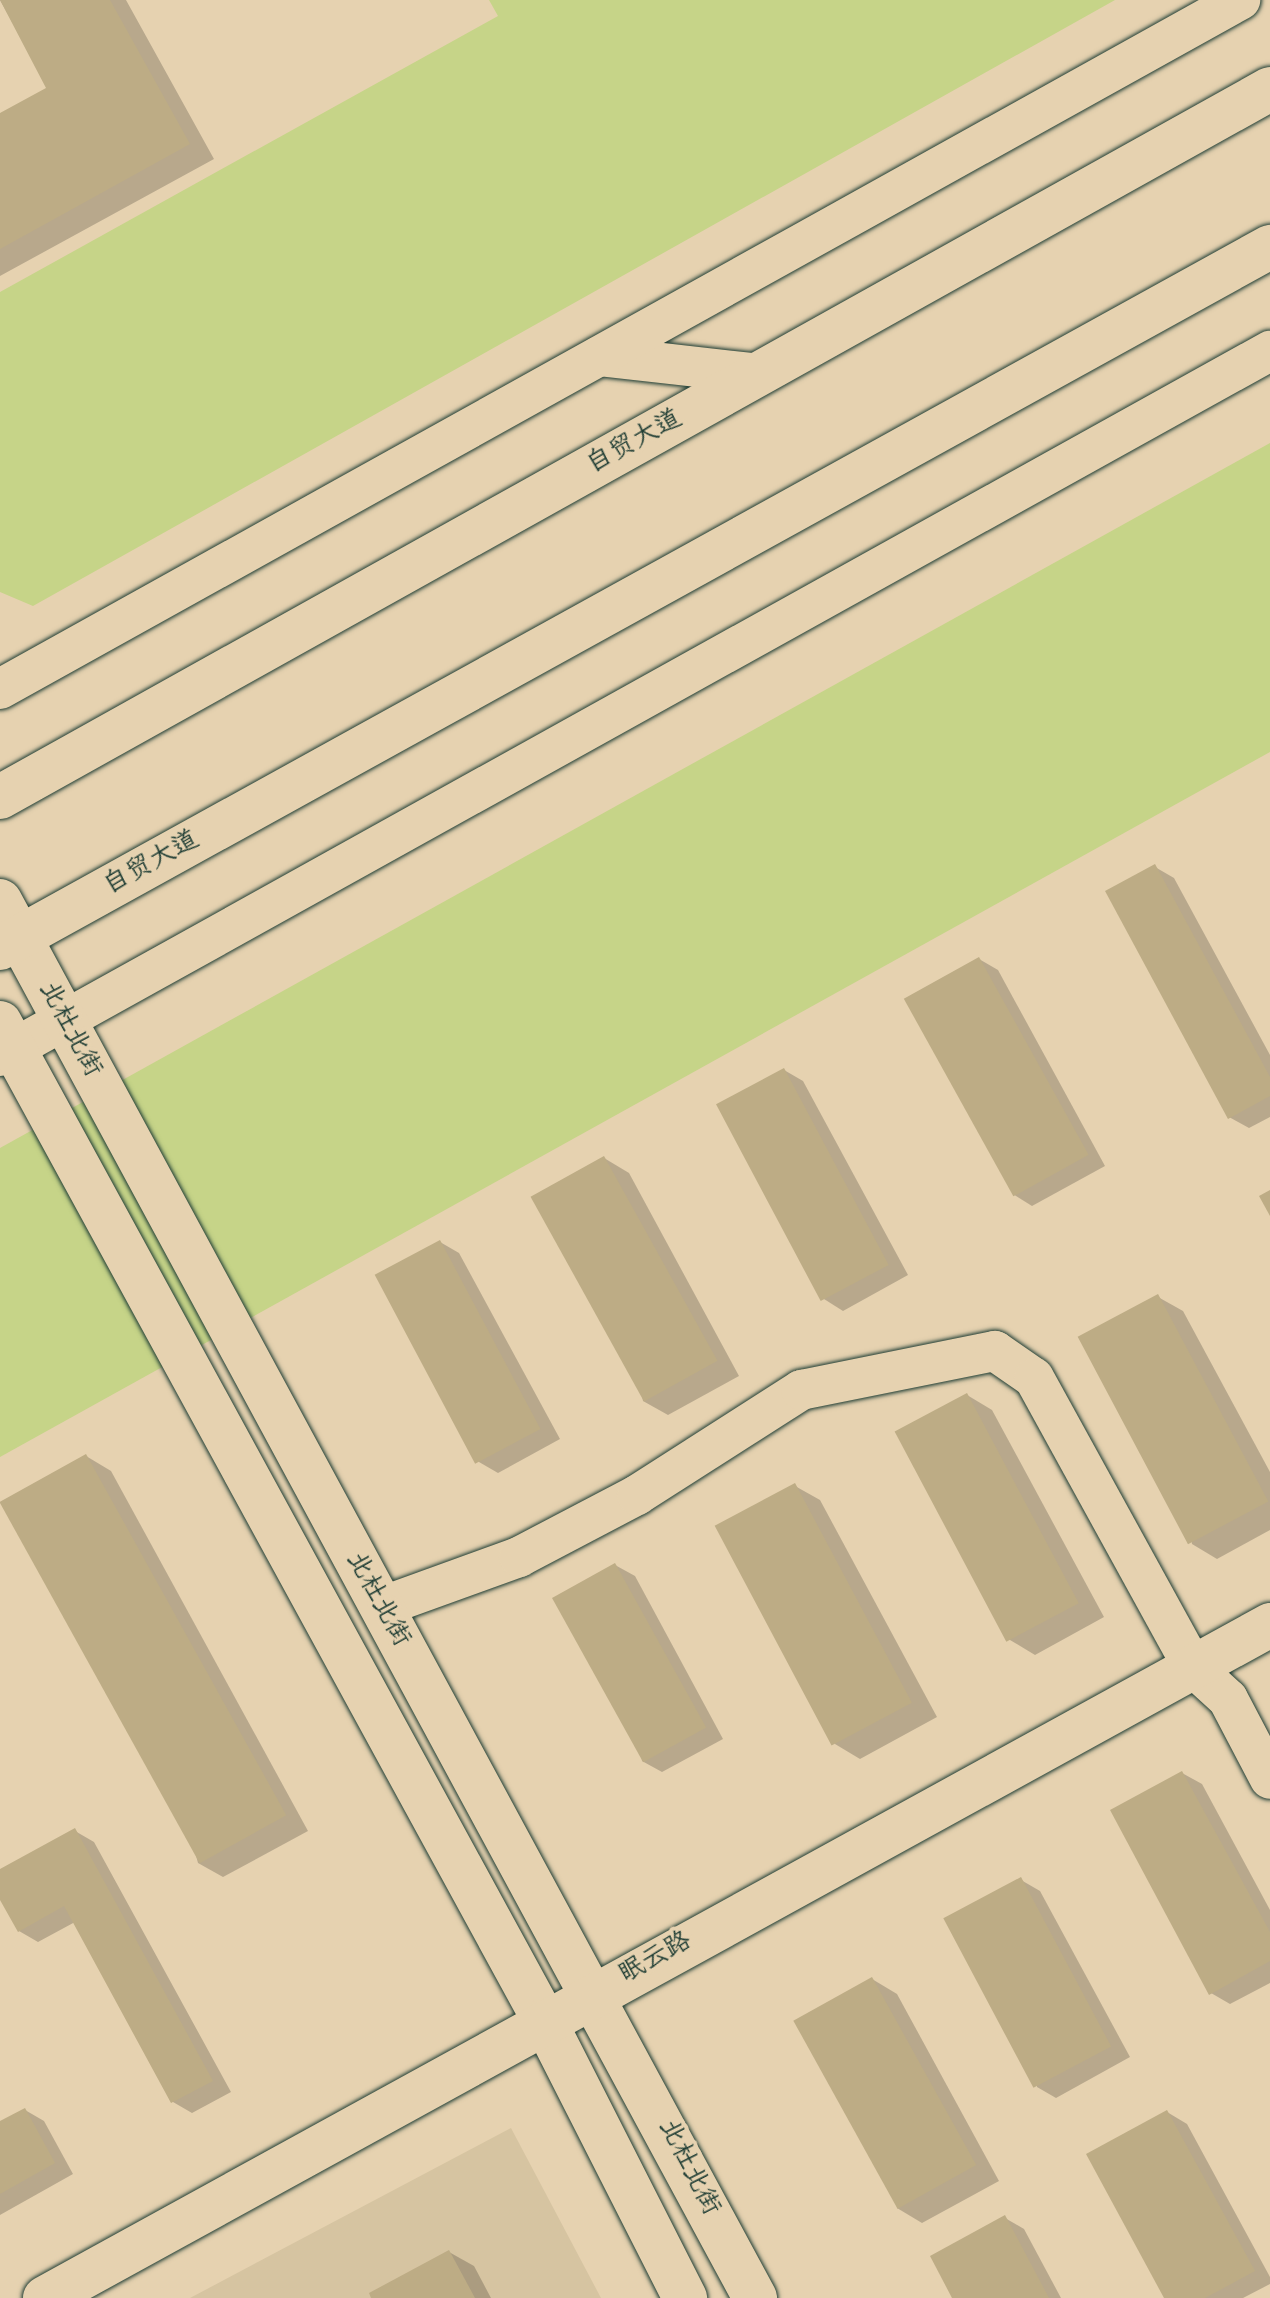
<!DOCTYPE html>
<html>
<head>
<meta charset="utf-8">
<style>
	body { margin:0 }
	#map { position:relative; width:1270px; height:2298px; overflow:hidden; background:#e6d2b0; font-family:Dekko,"LXGW WenKai TC",sans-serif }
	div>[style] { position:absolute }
	.built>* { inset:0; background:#d6c4a1 }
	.green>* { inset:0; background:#c6d488 }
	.shadow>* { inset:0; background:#0003 }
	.building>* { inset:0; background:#bdac85; transform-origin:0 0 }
	.roads { filter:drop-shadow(0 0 2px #1f3d34) drop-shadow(0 0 2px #1f3d34) }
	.minor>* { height:40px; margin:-20px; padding:0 20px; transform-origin:20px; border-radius:20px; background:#e6d2b0 }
	.tertiary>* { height:44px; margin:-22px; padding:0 22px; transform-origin:22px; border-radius:22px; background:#e6d2b0 }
	.trunk>* { height:44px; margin:-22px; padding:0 22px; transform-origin:22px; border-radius:22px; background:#e6d2b0 }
	span { translate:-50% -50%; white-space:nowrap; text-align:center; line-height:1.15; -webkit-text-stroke:8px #e6d2b0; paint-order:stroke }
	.street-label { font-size:26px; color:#1f3d34 }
</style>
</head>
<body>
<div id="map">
	<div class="built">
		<div style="clip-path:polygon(511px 2128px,601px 2298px,190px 2298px)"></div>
	</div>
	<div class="green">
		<div style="clip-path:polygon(489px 0,1115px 0,33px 606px,0 592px,0 292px,498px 16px)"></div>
		<div style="clip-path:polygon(1270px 443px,1270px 752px,0 1457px,0 1148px)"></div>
	</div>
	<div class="shadow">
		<div style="clip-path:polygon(0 0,126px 0,214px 159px,0 276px,0 115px,49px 88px)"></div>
		<div style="clip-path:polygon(1155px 867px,1174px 878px,1270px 1055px,1270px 1117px,1249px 1128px,1229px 1117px)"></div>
		<div style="clip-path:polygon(979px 959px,998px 970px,1105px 1166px,1032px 1206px,1013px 1194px)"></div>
		<div style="clip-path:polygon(784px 1070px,803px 1081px,908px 1275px,843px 1311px,824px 1299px)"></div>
		<div style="clip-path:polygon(604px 1158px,629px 1173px,739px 1376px,668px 1415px,643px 1401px)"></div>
		<div style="clip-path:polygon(440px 1242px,459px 1253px,560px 1439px,498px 1473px,479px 1462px)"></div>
		<div style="clip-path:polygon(1158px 1297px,1183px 1311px,1270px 1472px,1270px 1530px,1217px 1559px,1192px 1544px)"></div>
		<div style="clip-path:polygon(967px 1395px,992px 1410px,1104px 1617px,1035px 1655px,1010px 1640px)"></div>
		<div style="clip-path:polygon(86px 1456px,111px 1471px,308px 1831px,223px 1877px,198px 1863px)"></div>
		<div style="clip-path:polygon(795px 1486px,820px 1500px,937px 1717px,860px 1759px,835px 1744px)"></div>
		<div style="clip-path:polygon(615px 1565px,635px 1576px,723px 1739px,662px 1772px,642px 1761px)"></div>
		<div style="clip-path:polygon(1182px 1773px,1202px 1784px,1270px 1910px,1270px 1983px,1230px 2004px,1211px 1993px)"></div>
		<div style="clip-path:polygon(75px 1831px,94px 1842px,231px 2092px,192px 2113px,173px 2102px,75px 1922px,38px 1942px,19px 1931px,0 1896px,0 1871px)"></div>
		<div style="clip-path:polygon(1021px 1880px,1040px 1891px,1130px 2057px,1056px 2098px,1037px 2087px)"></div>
		<div style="clip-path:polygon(872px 1979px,897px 1994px,999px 2181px,922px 2223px,897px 2208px)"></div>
		<div style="clip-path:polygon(25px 2110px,44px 2121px,73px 2174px,0 2215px,0 2124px)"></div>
		<div style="clip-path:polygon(1167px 2112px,1187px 2124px,1270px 2277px,1270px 2284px,1243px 2298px,1166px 2298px)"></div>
		<div style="clip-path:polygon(1005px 2218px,1024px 2229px,1061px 2298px,954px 2298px)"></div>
		<div style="clip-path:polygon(449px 2252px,474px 2266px,491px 2298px,374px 2298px)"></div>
	</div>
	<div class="building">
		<div style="clip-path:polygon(0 0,110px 0,190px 144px,0 249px,0 113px,46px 88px)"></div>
		<div style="clip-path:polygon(1155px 864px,1270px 1077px,1270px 1096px,1228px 1119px,1105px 891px)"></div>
		<div style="left:979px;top:957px;width:226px;height:86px;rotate:61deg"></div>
		<div style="left:784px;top:1068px;width:223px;height:77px;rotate:62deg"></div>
		<div style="left:604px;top:1156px;width:234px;height:84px;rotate:61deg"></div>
		<div style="clip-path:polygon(1270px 1190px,1270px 1216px,1259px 1196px)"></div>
		<div style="left:440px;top:1240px;width:214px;height:74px;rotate:62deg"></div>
		<div style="left:1158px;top:1294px;width:235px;height:91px;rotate:62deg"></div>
		<div style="left:967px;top:1393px;width:238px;height:82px;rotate:62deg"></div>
		<div style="left:86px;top:1454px;width:413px;height:99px;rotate:61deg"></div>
		<div style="left:795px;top:1483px;width:249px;height:91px;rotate:62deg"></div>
		<div style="left:615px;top:1563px;width:188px;height:72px;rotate:61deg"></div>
		<div style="clip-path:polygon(1182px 1771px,1270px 1932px,1270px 1961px,1209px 1995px,1110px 1810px)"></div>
		<div style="clip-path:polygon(75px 1828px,213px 2081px,171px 2103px,64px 1906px,18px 1932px,0 1900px,0 1869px)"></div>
		<div style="left:1021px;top:1877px;width:192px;height:88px;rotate:62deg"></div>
		<div style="left:872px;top:1977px;width:215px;height:90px;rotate:61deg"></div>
		<div style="clip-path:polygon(25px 2108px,55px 2163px,0 2194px,0 2121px)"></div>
		<div style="clip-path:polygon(1167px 2110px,1255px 2271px,1205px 2298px,1164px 2298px,1086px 2154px)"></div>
		<div style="clip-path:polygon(1005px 2215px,1049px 2298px,952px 2298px,930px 2256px)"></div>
		<div style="clip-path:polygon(449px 2250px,475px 2298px,371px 2298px,369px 2293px)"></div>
	</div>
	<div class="roads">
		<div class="minor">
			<div style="left:600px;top:356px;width:161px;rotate:6.4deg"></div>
			<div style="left:0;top:689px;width:1419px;rotate:-29.06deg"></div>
			<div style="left:0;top:1056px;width:1453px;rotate:-29.04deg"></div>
			<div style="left:381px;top:1607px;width:147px;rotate:-19.9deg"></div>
			<div style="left:519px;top:1557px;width:133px;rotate:-27.7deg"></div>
			<div style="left:637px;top:1495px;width:195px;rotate:-32.6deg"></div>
			<div style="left:801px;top:1390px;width:198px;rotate:-11.4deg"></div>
			<div style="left:995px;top:1351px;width:47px;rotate:34.7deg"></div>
			<div style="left:1034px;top:1378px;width:330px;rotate:61.2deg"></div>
			<div style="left:1193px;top:1667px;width:47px;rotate:42.4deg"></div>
			<div style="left:1228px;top:1699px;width:90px;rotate:62.3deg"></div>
		</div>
		<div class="tertiary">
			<div style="left:0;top:901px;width:1588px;rotate:61.61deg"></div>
			<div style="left:0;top:1023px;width:1136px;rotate:61.38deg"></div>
			<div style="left:544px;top:2020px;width:312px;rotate:63.1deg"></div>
			<div style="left:45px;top:2298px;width:1398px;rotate:-28.78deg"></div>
		</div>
		<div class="trunk">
			<div style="left:0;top:797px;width:1454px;rotate:-29.14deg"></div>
			<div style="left:0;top:948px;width:1451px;rotate:-28.9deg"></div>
		</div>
	</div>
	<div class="street-label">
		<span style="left:635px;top:443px;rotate:-29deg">自贸大道</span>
		<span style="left:152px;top:864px;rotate:-29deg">自贸大道</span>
		<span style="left:69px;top:1030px;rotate:62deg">北杜北街</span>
		<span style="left:377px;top:1600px;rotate:61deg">北杜北街</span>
		<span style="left:656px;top:1959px;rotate:-29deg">眠云路</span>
		<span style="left:688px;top:2168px;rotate:63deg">北杜北街</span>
	</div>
</div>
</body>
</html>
